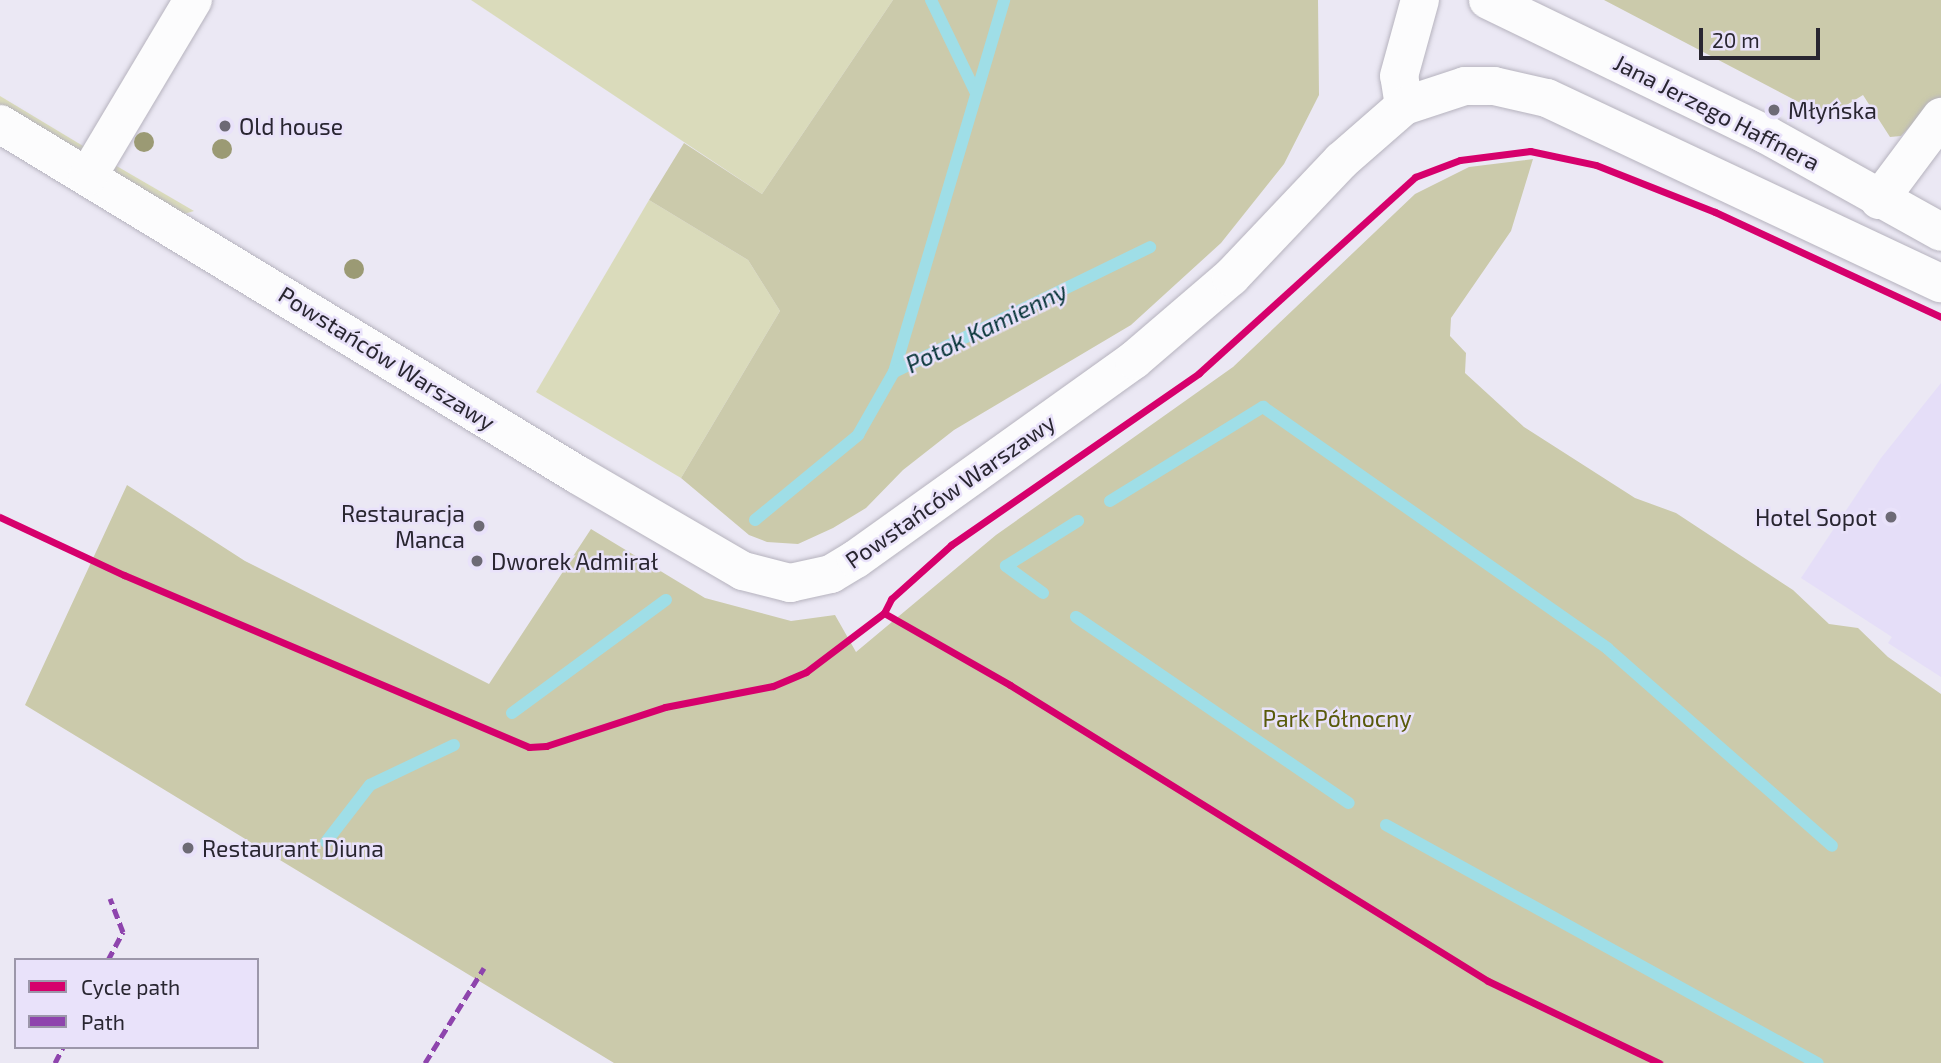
<!DOCTYPE html>
<html>
<head>
<meta charset="utf-8">
<style>
	body { margin:0 }
	#map { position:relative; width:1941px; height:1063px; overflow:hidden; background:#ebe8f4; font-family:"Exo 2",sans-serif }
	div>[style] { position:absolute }
	.built>* { inset:0; background:#e5def8 }
	.green>* { inset:0; background:#dadbbb; transform-origin:0 0 }
	.forest>* { inset:0; background:#cbcaab }
	.stream>* { height:12px; margin:-6px; padding:0 6px; transform-origin:6px; border-radius:6px; background:#9fdee7 }
	.roads { filter:drop-shadow(0 0 2px #b6b3be) drop-shadow(0 0 2px #b6b3be) }
	.minor>* { height:38px; margin:-19px; padding:0 19px; transform-origin:19px; border-radius:19px; background:#fcfcfd }
	.quiet>* { height:5px; margin-top:-2.5px; transform-origin:0; background:repeating-linear-gradient(90deg,#8e44ad 0 10px,transparent 0 15px) }
	.cycleway>* { height:7px; margin:-3.5px; padding:0 3.5px; transform-origin:3.5px; border-radius:3.5px; background:#d6006c }
	.trees>* { width:20px; height:20px; margin:-10px; border-radius:50%; background:#9b9a74 }
	.dots>* { width:19px; height:19px; translate:-50% -50%; box-sizing:border-box; border:4px solid #e9e2fa; border-radius:50% }
	span { translate:-50% -50%; white-space:nowrap; text-align:center; line-height:1.15; -webkit-text-stroke:5px #e9e2fa; paint-order:stroke }
	.poi-label { font-size:23px; color:#292631 }
	.left { translate:0 -50%; text-align:left }
	.right { translate:-100% -50%; text-align:right }
	.street-label { font-size:23px; color:#292631 }
	.park-label { font-size:23px; color:#595a0b }
	.water-label { font-size:24px; color:#053337; font-style:italic }
	.legend { position:absolute; left:14px; top:958px; width:245px; height:91px; box-sizing:border-box; background:#e9e2fa; border:2px solid #9c97aa; margin:0; padding:9px 12px; list-style:none; font-size:21px; color:#292631 }
	.legend li { display:flex; align-items:center; gap:14px; height:35px }
	.legend b { width:35px; border:2px solid #9c97aa }
	.scale { position:absolute; left:1699px; top:28px; width:121px; height:32px; box-sizing:border-box; border:4px solid #292631; border-top:0; padding-left:9px; font-size:21px; line-height:24px; white-space:nowrap; color:#292631; -webkit-text-stroke:5px #e9e2fa; paint-order:stroke }
</style>
</head>
<body>
<div id="map">
	<div class="built">
		<div style="clip-path:polygon(1941px 383px,1941px 677px,1888px 643px,1892px 637px,1801px 578px,1881px 458px)"></div>
	</div>
	<div class="green">
		<div style="clip-path:polygon(471px 0,893px 0,762px 194px)"></div>
		<div style="left:0;top:96px;width:109px;height:8px;rotate:31deg"></div>
		<div style="clip-path:polygon(108px 161px,194px 211px,184px 214px,110px 170px)"></div>
		<div style="clip-path:polygon(649px 200px,748px 260px,780px 311px,681px 478px,536px 392px)"></div>
	</div>
	<div class="forest">
		<div style="clip-path:polygon(893px 0,1318px 0,1319px 95px,1284px 164px,1221px 243px,1131px 325px,954px 430px,903px 470px,866px 508px,833px 528px,798px 544px,767px 542px,749px 535px,681px 478px,780px 311px,748px 260px,649px 200px,684px 143px,762px 194px)"></div>
		<div style="clip-path:polygon(1604px 0,1941px 0,1941px 123px,1925px 111px,1901px 136px,1890px 137px,1863px 95px,1827px 117px)"></div>
		<div style="clip-path:polygon(1533px 159px,1511px 231px,1451px 318px,1450px 336px,1466px 353px,1465px 373px,1524px 427px,1635px 498px,1676px 513px,1793px 590px,1829px 624px,1858px 628px,1888px 657px,1941px 694px,1941px 1063px,614px 1063px,25px 705px,127px 485px,245px 561px,489px 684px,591px 529px,705px 598px,791px 621px,835px 615px,856px 652px,996px 535px,1233px 367px,1415px 194px,1469px 167px)"></div>
	</div>
	<div class="stream">
		<div style="left:931px;top:0;width:103px;rotate:64.2deg"></div>
		<div style="left:894px;top:372px;width:388px;rotate:-73.5deg"></div>
		<div style="left:1110px;top:501px;width:180px;rotate:-31.6deg"></div>
		<div style="left:1263px;top:407px;width:421px;rotate:35deg"></div>
		<div style="left:1608px;top:649px;width:298px;rotate:41.3deg"></div>
		<div style="left:755px;top:520px;width:134px;rotate:-39.5deg"></div>
		<div style="left:858px;top:435px;width:73px;rotate:-60.3deg"></div>
		<div style="left:894px;top:372px;width:285px;rotate:-26deg"></div>
		<div style="left:1043px;top:593px;width:46px;rotate:-143.9deg"></div>
		<div style="left:1006px;top:566px;width:85px;rotate:-32deg"></div>
		<div style="left:1076px;top:617px;width:330px;rotate:34.3deg"></div>
		<div style="left:512px;top:713px;width:191px;rotate:-36.3deg"></div>
		<div style="left:1386px;top:825px;width:493px;rotate:28.9deg"></div>
		<div style="left:326px;top:842px;width:72px;rotate:-52.3deg"></div>
		<div style="left:370px;top:785px;width:93px;rotate:-25.5deg"></div>
	</div>
	<div class="roads">
		<div class="minor">
			<div style="left:1488px;top:0;width:308px;rotate:25.8deg"></div>
			<div style="left:1765px;top:134px;width:201px;rotate:29.1deg"></div>
			<div style="left:1404px;top:106px;width:30px;rotate:-99deg"></div>
			<div style="left:1399px;top:76px;width:79px;rotate:-74.6deg"></div>
			<div style="left:0;top:124px;width:676px;rotate:31.27deg"></div>
			<div style="left:578px;top:475px;width:191px;rotate:30.2deg"></div>
			<div style="left:743px;top:571px;width:49px;rotate:14.3deg"></div>
			<div style="left:790px;top:583px;width:42px;rotate:-12.4deg"></div>
			<div style="left:831px;top:574px;width:29px;rotate:-31deg"></div>
			<div style="left:856px;top:559px;width:342px;rotate:-35.6deg"></div>
			<div style="left:1134px;top:360px;width:128px;rotate:-40.6deg"></div>
			<div style="left:1231px;top:277px;width:160px;rotate:-46.5deg"></div>
			<div style="left:1341px;top:161px;width:84px;rotate:-41.1deg"></div>
			<div style="left:1404px;top:106px;width:64px;rotate:-18.2deg"></div>
			<div style="left:1465px;top:86px;width:29px"></div>
			<div style="left:1494px;top:86px;width:54px;rotate:12.8deg"></div>
			<div style="left:1547px;top:98px;width:435px;rotate:25.2deg"></div>
			<div style="left:88px;top:176px;width:205px;rotate:-59.2deg"></div>
			<div style="left:1879px;top:200px;width:104px;rotate:-53.2deg"></div>
		</div>
	</div>
	<div class="quiet">
		<div style="left:108px;top:960px;width:32px;rotate:-62deg"></div>
		<div style="left:123px;top:932px;width:36px;rotate:-111deg"></div>
		<div style="left:55px;top:1063px;width:18px;rotate:-63deg"></div>
		<div style="left:425px;top:1063px;width:112px;rotate:-58.2deg"></div>
	</div>
	<div class="cycleway">
		<div style="left:0;top:517px;width:137px;rotate:25.1deg"></div>
		<div style="left:124px;top:575px;width:440px;rotate:23deg"></div>
		<div style="left:529px;top:747px;width:17px;rotate:-3deg"></div>
		<div style="left:546px;top:746px;width:125px;rotate:-18.1deg"></div>
		<div style="left:665px;top:707px;width:110px;rotate:-11deg"></div>
		<div style="left:773px;top:686px;width:36px;rotate:-23deg"></div>
		<div style="left:806px;top:672px;width:98px;rotate:-37.1deg"></div>
		<div style="left:884px;top:613px;width:16px;rotate:-63deg"></div>
		<div style="left:891px;top:599px;width:81px;rotate:-42deg"></div>
		<div style="left:951px;top:545px;width:302px;rotate:-34.7deg"></div>
		<div style="left:1199px;top:373px;width:292px;rotate:-42.2deg"></div>
		<div style="left:1415px;top:177px;width:48px;rotate:-20.7deg"></div>
		<div style="left:1460px;top:160px;width:71px;rotate:-7.3deg"></div>
		<div style="left:1530px;top:151px;width:67px;rotate:12deg"></div>
		<div style="left:1596px;top:165px;width:128px;rotate:21.6deg"></div>
		<div style="left:1715px;top:212px;width:249px;rotate:24.9deg"></div>
		<div style="left:884px;top:613px;width:145px;rotate:29.7deg"></div>
		<div style="left:1010px;top:685px;width:562px;rotate:31.77deg"></div>
		<div style="left:1488px;top:981px;width:190px;rotate:25.6deg"></div>
	</div>
	<div class="trees">
		<div style="left:144px;top:142px"></div>
		<div style="left:222px;top:149px"></div>
		<div style="left:354px;top:269px"></div>
	</div>
	<div class="dots">
		<div style="left:1774px;top:110px;background:#6d6a75"></div>
		<div style="left:225px;top:126px;background:#6d6a75"></div>
		<div style="left:1891px;top:517px;background:#6d6a75"></div>
		<div style="left:479px;top:526px;background:#6d6a75"></div>
		<div style="left:477px;top:561px;background:#6d6a75"></div>
		<div style="left:188px;top:848px;background:#6d6a75"></div>
	</div>
	<div class="poi-label">
		<span class="left" style="left:1788px;top:110px">Młyńska</span>
		<span class="left" style="left:239px;top:126px">Old house</span>
		<span class="right" style="left:465px;top:526px">Restauracja<br>Manca</span>
		<span class="right" style="left:1877px;top:517px">Hotel Sopot</span>
		<span class="left" style="left:491px;top:561px">Dworek Admirał</span>
		<span class="left" style="left:202px;top:848px">Restaurant Diuna</span>
	</div>
	<div class="street-label">
		<span style="left:1717px;top:112px;rotate:27deg">Jana Jerzego Haffnera</span>
		<span style="left:387px;top:358px;rotate:32deg">Powstańców Warszawy</span>
		<span style="left:950px;top:491px;rotate:-35deg">Powstańców Warszawy</span>
	</div>
	<div class="park-label">
		<span style="left:1337px;top:718px">Park Północny</span>
	</div>
	<div class="water-label">
		<span style="left:986px;top:327px;rotate:-26deg">Potok Kamienny</span>
	</div>
	<ul class="legend">
	<li><b style="height:9px;background:#d6006c"></b>Cycle path</li>
	<li><b style="height:9px;background:#8e44ad"></b>Path</li>
	</ul>
	<div class="scale">20 m</div>
</div>
</body>
</html>
